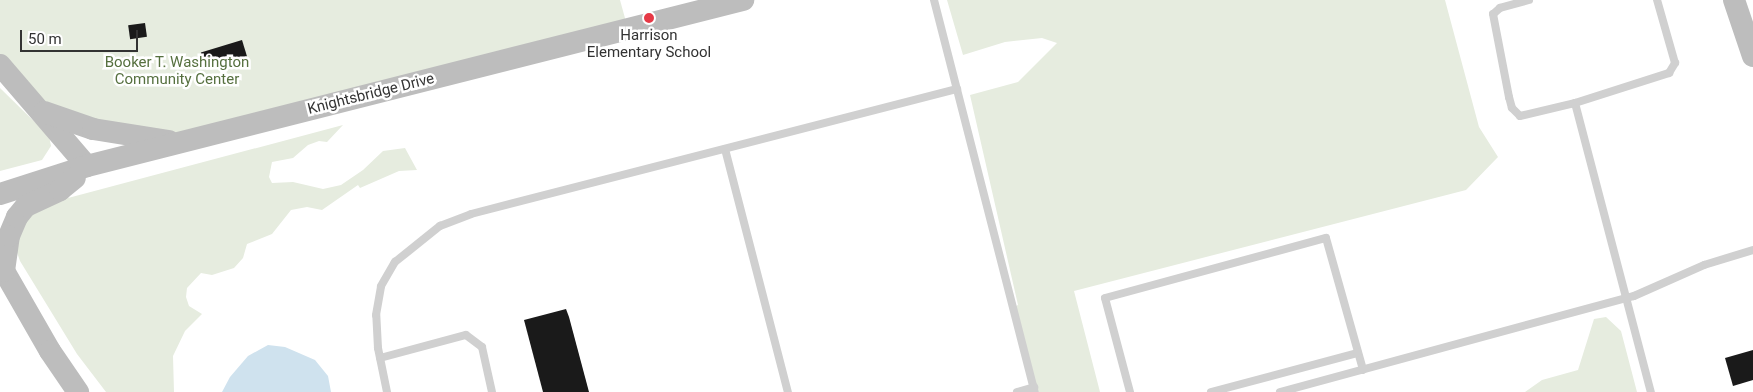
<!DOCTYPE html>
<html>
<head>
<meta charset="utf-8">
<style>
	body { margin:0 }
	#map { position:relative; width:1753px; height:392px; overflow:hidden; background:#fff; font-family:Roboto,sans-serif }
	div>[style] { position:absolute }
	.green>* { inset:0; background:#e6ecdf }
	.water>* { inset:0; background:#cfe2ee }
	.building>* { inset:0; background:#1a1a1a; transform-origin:0 0 }
	.lane>* { height:8px; margin:-4px; padding:0 4px; transform-origin:4px; border-radius:4px; background:#d0d0d0 }
	.secondary>* { height:22px; margin:-11px; padding:0 11px; transform-origin:11px; border-radius:11px; background:#bdbdbd }
	.dots>* { width:14px; height:14px; translate:-50% -50%; box-sizing:border-box; border:2px solid #fff; border-radius:50% }
	span { translate:-50% -50%; white-space:nowrap; text-align:center; line-height:1.15; -webkit-text-stroke:5px #fff; paint-order:stroke }
	.poi-label { font-size:15px; color:#333 }
	.park-label { font-size:15px; color:#56703f }
	.street-label { font-size:15px; color:#333 }
	.scale { position:absolute; left:20px; top:30px; width:118px; height:22px; box-sizing:border-box; border:2px solid #333; border-top:0; padding-left:6px; font-size:15px; line-height:18px; white-space:nowrap; color:#333; -webkit-text-stroke:4px #fff; paint-order:stroke }
</style>
</head>
<body>
<div id="map">
	<div class="green">
		<div style="clip-path:polygon(0 0,620px 0,628px 29px,182px 142px,61px 116px,0 65px)"></div>
		<div style="clip-path:polygon(947px 0,1445px 0,1479px 127px,1498px 157px,1466px 190px,1074px 291px,1100px 392px,1034px 392px,1012px 308px,1018px 305px,970px 95px,1018px 82px,1057px 43px,1042px 38px,1005px 42px,963px 55px)"></div>
		<div style="clip-path:polygon(0 88px,49px 136px,51px 146px,42px 160px,0 171px)"></div>
		<div style="clip-path:polygon(343px 125px,327px 142px,319px 141px,308px 145px,293px 158px,272px 162px,269px 177px,272px 183px,293px 182px,323px 189px,341px 185px,363px 170px,383px 151px,405px 148px,417px 170px,399px 171px,360px 188px,358px 185px,322px 210px,307px 207px,291px 210px,272px 234px,247px 244px,243px 258px,234px 268px,212px 275px,201px 273px,187px 288px,186px 297px,189px 306px,202px 314px,185px 331px,173px 356px,174px 392px,106px 392px,77px 354px,20px 261px,14px 244px,23px 217px,38px 206px)"></div>
		<div style="clip-path:polygon(1606px 317px,1621px 331px,1637px 392px,1525px 392px,1542px 380px,1578px 370px,1594px 319px)"></div>
	</div>
	<div class="water">
		<div style="clip-path:polygon(268px 345px,285px 347px,315px 360px,328px 376px,331px 392px,222px 392px,230px 377px,248px 356px)"></div>
	</div>
	<div class="building">
		<div style="left:145px;top:23px;width:14px;height:17px;rotate:82deg"></div>
		<div style="left:242px;top:40px;width:17px;height:43px;rotate:73deg"></div>
		<div style="clip-path:polygon(566px 309px,569px 317px,589px 392px,543px 392px,524px 320px)"></div>
		<div style="clip-path:polygon(1753px 350px,1753px 380px,1733px 386px,1725px 358px)"></div>
	</div>
	<div class="lane">
		<div style="left:934px;top:0;width:405px;rotate:75.6deg"></div>
		<div style="left:1529px;top:0;width:30px;rotate:165deg"></div>
		<div style="left:1500px;top:8px;width:9px;rotate:139deg"></div>
		<div style="left:1493px;top:14px;width:85px;rotate:79.1deg"></div>
		<div style="left:1509px;top:97px;width:11px;rotate:75deg"></div>
		<div style="left:1512px;top:108px;width:11px;rotate:45deg"></div>
		<div style="left:1520px;top:116px;width:57px;rotate:-13.3deg"></div>
		<div style="left:1575px;top:103px;width:99px;rotate:-17.7deg"></div>
		<div style="left:1669px;top:73px;width:12px;rotate:-59deg"></div>
		<div style="left:1675px;top:63px;width:66px;rotate:-105.9deg"></div>
		<div style="left:1575px;top:103px;width:299px;rotate:75.3deg"></div>
		<div style="left:725px;top:149px;width:251px;rotate:75.5deg"></div>
		<div style="left:380px;top:358px;width:89px;rotate:-15deg"></div>
		<div style="left:466px;top:335px;width:20px;rotate:37deg"></div>
		<div style="left:482px;top:347px;width:46px;rotate:77.5deg"></div>
		<div style="left:387px;top:392px;width:45px;rotate:-101.6deg"></div>
		<div style="left:378px;top:348px;width:33px;rotate:-93deg"></div>
		<div style="left:376px;top:315px;width:29px;rotate:-80deg"></div>
		<div style="left:381px;top:286px;width:28px;rotate:-60deg"></div>
		<div style="left:395px;top:262px;width:58px;rotate:-38.7deg"></div>
		<div style="left:440px;top:226px;width:33px;rotate:-21deg"></div>
		<div style="left:471px;top:214px;width:502px;rotate:-14.42deg"></div>
		<div style="left:1017px;top:392px;width:18px;rotate:-16deg"></div>
		<div style="left:1130px;top:392px;width:97px;rotate:-104.9deg"></div>
		<div style="left:1105px;top:298px;width:229px;rotate:-15.2deg"></div>
		<div style="left:1326px;top:238px;width:137px;rotate:74.3deg"></div>
		<div style="left:1211px;top:392px;width:152px;rotate:-14.9deg"></div>
		<div style="left:1280px;top:392px;width:367px;rotate:-15.2deg"></div>
		<div style="left:1634px;top:296px;width:77px;rotate:-23.9deg"></div>
		<div style="left:1704px;top:265px;width:51px;rotate:-17deg"></div>
	</div>
	<div class="secondary">
		<div style="left:1734px;top:0;width:59px;rotate:71.3deg"></div>
		<div style="left:0;top:65px;width:133px;rotate:49.3deg"></div>
		<div style="left:44px;top:112px;width:52px;rotate:19.1deg"></div>
		<div style="left:93px;top:129px;width:77px;rotate:9deg"></div>
		<div style="left:0;top:194px;width:91px;rotate:-17.8deg"></div>
		<div style="left:87px;top:166px;width:677px;rotate:-14.2deg"></div>
		<div style="left:0;top:264px;width:100px;rotate:60.1deg"></div>
		<div style="left:50px;top:351px;width:50px;rotate:55.7deg"></div>
		<div style="left:4px;top:271px;width:35px;rotate:-82deg"></div>
		<div style="left:9px;top:236px;width:21px;rotate:-67deg"></div>
		<div style="left:17px;top:217px;width:14px;rotate:-51deg"></div>
		<div style="left:26px;top:206px;width:38px;rotate:-25deg"></div>
		<div style="left:60px;top:190px;width:19px;rotate:-39deg"></div>
	</div>
	<div class="dots">
		<div style="left:649px;top:18px;background:#e63946"></div>
	</div>
	<div class="poi-label">
		<span style="left:649px;top:44px">Harrison<br>Elementary School</span>
	</div>
	<div class="park-label">
		<span style="left:177px;top:71px">Booker T. Washington<br>Community Center</span>
	</div>
	<div class="street-label">
		<span style="left:371px;top:94px;rotate:-14deg">Knightsbridge Drive</span>
	</div>
	<div class="scale">50 m</div>
</div>
</body>
</html>
